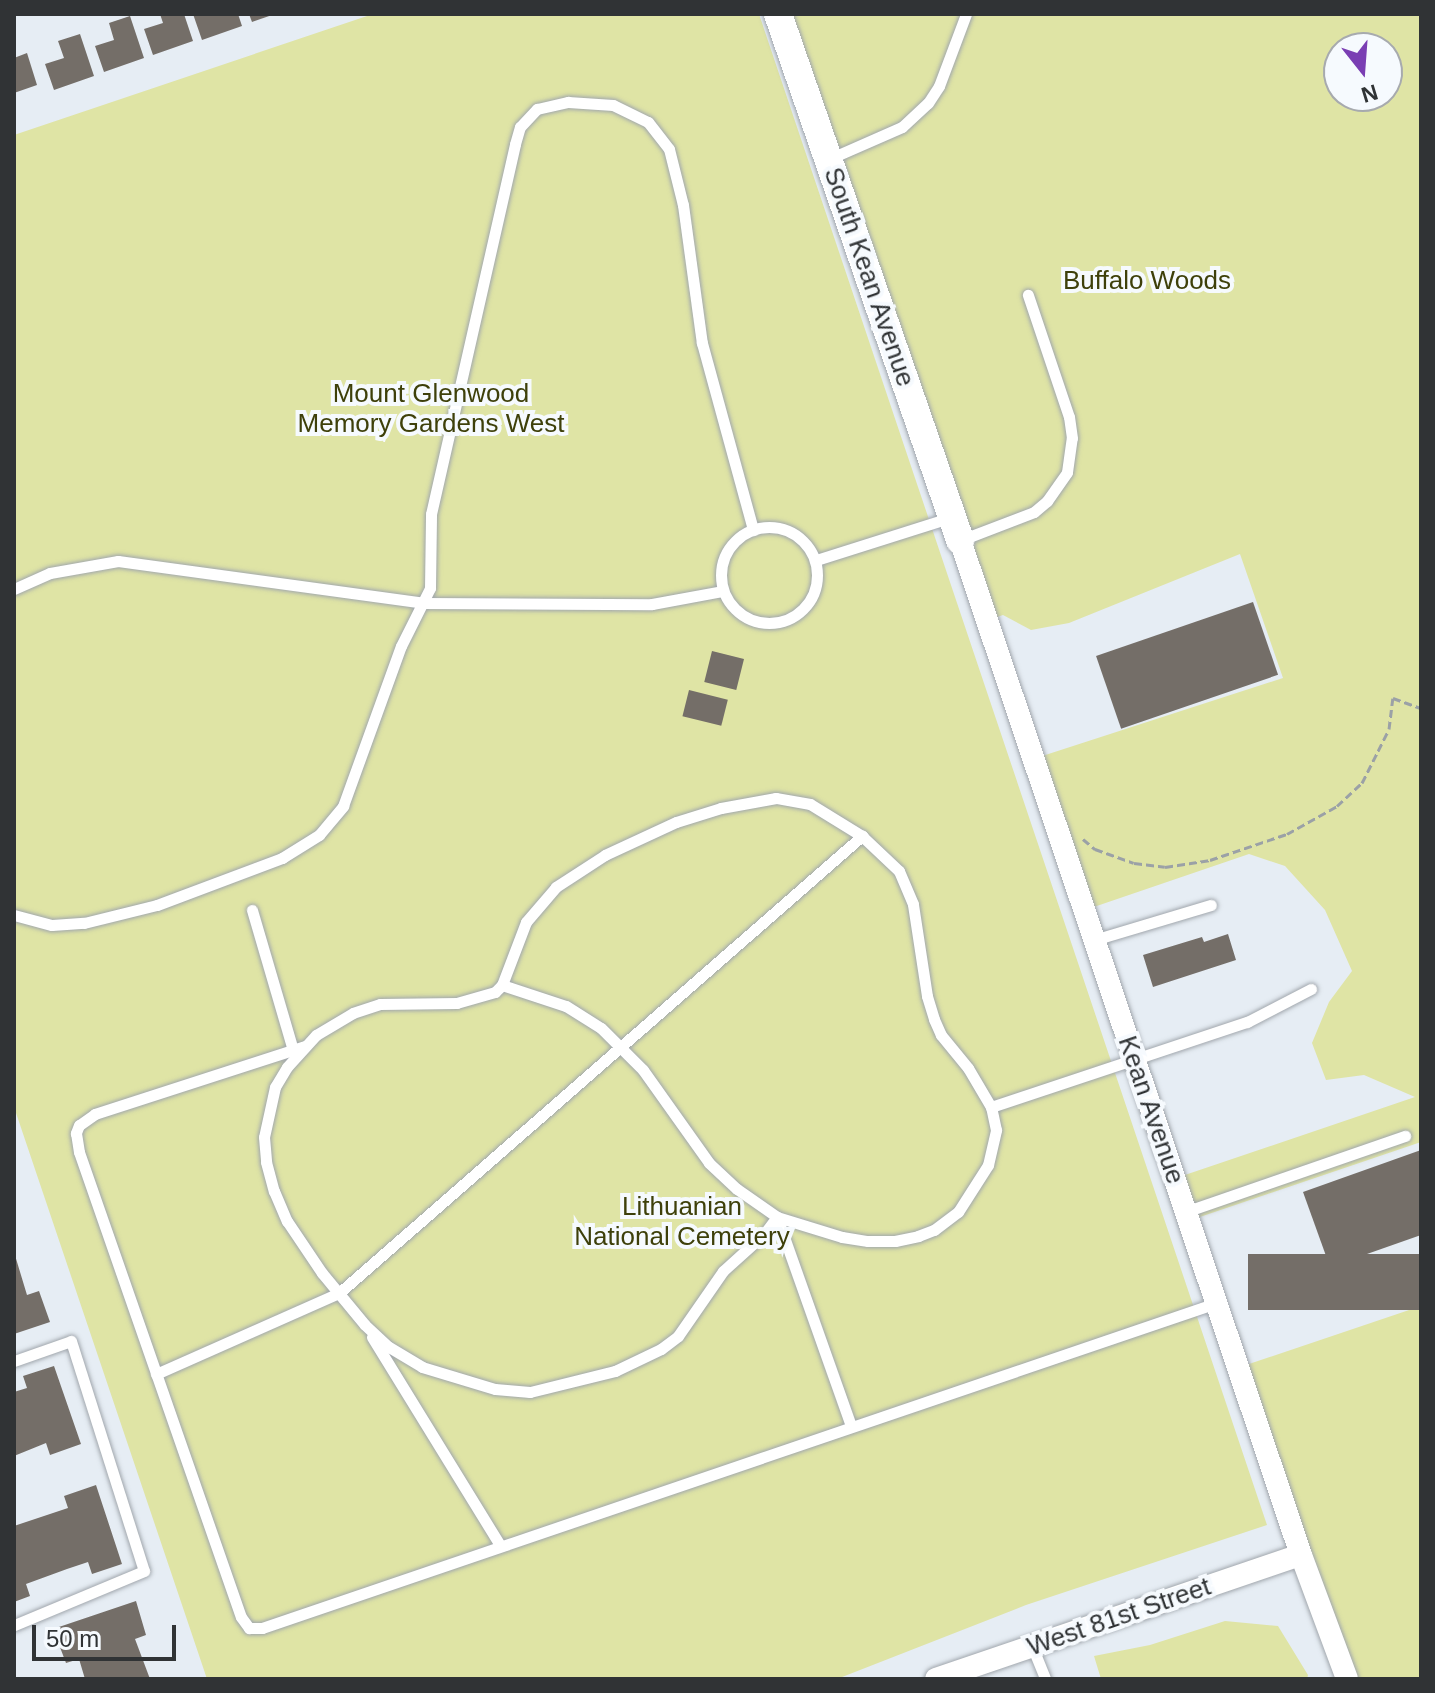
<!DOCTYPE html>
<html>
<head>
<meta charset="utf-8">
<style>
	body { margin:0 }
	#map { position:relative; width:1435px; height:1693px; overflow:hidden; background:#e6edf4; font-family:Helvetica,sans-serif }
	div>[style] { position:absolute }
	.green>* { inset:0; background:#dfe4a5 }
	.building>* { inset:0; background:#746e68; transform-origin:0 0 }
	.path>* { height:3px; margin-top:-1.5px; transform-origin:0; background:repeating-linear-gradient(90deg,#9ba1a6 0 8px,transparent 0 12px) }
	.roads { filter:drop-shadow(0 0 2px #a1a7ad) drop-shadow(0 0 2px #a1a7ad) }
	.service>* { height:11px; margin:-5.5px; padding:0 5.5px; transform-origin:5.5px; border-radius:5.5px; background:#fff }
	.service>.ring { margin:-5.5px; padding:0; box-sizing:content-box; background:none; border:11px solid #fff; border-radius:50% }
	.minor>* { height:22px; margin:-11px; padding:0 11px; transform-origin:11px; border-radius:11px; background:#fff }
	.tertiary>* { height:28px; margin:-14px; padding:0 14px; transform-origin:14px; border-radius:14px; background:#fff }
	span { translate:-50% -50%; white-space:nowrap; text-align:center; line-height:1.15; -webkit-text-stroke:8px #f6fafe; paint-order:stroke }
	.street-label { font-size:26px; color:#303335 }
	.park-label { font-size:26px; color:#3e400a }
	.frame { position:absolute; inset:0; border:16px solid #303335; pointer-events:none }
	.north { position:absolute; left:1323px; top:32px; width:80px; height:80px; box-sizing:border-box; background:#f6fafe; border:2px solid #a7aaae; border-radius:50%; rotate:163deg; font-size:22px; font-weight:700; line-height:32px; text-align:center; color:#303335 }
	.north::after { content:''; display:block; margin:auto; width:28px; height:36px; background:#7a3eb3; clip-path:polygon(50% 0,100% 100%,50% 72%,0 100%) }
	.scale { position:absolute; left:32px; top:1625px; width:144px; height:36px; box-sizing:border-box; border:4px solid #303335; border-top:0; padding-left:10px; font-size:24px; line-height:28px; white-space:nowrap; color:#303335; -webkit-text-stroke:6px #f6fafe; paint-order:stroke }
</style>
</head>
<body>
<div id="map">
	<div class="green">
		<div style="clip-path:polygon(373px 14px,759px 14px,1267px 1525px,1026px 1605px,837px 1679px,207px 1679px,14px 1107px,14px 135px)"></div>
		<div style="clip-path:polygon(evenodd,763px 14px,1421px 14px,1421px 1142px,1191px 1220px,1176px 1178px,1415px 1097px,1364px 1075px,1326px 1080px,1312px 1043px,1329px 1002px,1352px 971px,1325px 910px,1285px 866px,1249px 854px,1085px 910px,1033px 759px,1283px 678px,1240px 554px,1069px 623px,1031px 630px,1003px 615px,986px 621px,990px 631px,763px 14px,1339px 48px,1387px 48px,1387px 96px,1339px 96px,1339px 48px)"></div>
		<div style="clip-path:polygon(1421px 1306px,1421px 1679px,1347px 1679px,1240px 1367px)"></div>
		<div style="clip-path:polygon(1225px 1621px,1278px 1626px,1308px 1675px,1307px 1679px,1101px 1679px,1094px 1656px,1150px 1645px)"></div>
	</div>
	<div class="building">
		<div style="clip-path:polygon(160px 14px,184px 14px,193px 41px,153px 55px,144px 29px,163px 23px)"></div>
		<div style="clip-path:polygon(193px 14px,238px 14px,242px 26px,202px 40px)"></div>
		<div style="clip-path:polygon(249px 14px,275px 14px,252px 22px)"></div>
		<div style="clip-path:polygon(130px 16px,144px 58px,104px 72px,95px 46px,114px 40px,109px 23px)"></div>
		<div style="clip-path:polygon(80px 34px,94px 76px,54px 90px,45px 64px,64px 58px,58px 41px)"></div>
		<div style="clip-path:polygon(27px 53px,37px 85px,14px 93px,14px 58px)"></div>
		<div style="left:1253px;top:602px;width:77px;height:166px;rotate:71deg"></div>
		<div style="left:712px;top:651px;width:33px;height:32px;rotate:14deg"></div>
		<div style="left:689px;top:690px;width:40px;height:27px;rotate:14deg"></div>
		<div style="clip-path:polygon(1228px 934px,1236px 960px,1153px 987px,1143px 955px,1202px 937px,1204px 942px)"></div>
		<div style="clip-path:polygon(1421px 1150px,1421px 1235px,1330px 1267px,1303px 1192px)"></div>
		<div style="clip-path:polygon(14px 1252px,27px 1295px,39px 1291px,50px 1322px,14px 1334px)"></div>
		<div style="left:1421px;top:1254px;width:56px;height:173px;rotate:90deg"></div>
		<div style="clip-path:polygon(54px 1366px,81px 1444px,50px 1455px,46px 1443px,14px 1456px,14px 1392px,27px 1388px,23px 1376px)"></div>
		<div style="clip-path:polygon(96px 1485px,122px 1564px,92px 1574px,88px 1562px,67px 1569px,26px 1584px,30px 1596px,14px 1602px,14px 1526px,68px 1508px,64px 1496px)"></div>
		<div style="clip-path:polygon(136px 1601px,146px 1635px,135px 1639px,150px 1679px,85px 1679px,79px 1659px,66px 1663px,53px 1629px)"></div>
	</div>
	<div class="path">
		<div style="left:1083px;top:839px;width:16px;rotate:40deg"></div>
		<div style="left:1095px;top:849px;width:41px;rotate:19.7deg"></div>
		<div style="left:1134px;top:863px;width:31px;rotate:7deg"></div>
		<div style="left:1165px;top:867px;width:46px;rotate:-8.8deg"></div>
		<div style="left:1210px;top:860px;width:81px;rotate:-18.7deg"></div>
		<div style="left:1287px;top:834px;width:57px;rotate:-29.2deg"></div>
		<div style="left:1337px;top:806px;width:34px;rotate:-43deg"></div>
		<div style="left:1362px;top:783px;width:60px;rotate:-63.4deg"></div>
		<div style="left:1389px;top:729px;width:31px;rotate:-83deg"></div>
		<div style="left:1393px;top:698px;width:30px;rotate:20deg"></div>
	</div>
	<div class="roads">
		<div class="service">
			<div style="left:829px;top:159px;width:80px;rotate:-23.7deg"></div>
			<div style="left:902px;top:127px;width:35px;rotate:-43deg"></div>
			<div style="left:928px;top:103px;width:20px;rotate:-57deg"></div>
			<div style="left:939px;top:86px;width:77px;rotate:-69.4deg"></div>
			<div class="ring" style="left:721px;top:527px;width:85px;height:85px"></div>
			<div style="left:961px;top:540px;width:78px;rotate:-21deg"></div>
			<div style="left:1034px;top:512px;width:17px;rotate:-40deg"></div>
			<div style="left:1047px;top:501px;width:35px;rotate:-55deg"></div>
			<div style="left:1067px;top:472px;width:34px;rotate:-82deg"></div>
			<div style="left:1072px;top:438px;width:21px;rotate:-98deg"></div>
			<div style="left:1069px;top:417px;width:129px;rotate:-108.6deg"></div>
			<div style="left:816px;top:560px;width:143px;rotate:-17.5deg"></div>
			<div style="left:14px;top:589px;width:39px;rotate:-24deg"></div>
			<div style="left:50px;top:573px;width:69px;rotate:-10deg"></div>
			<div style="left:118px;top:561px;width:308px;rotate:7.8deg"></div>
			<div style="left:423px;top:603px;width:229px;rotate:0.3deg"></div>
			<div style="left:652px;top:604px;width:71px;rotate:-10.5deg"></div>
			<div style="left:252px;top:910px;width:146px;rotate:73.7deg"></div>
			<div style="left:14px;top:915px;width:39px;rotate:15deg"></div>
			<div style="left:52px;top:925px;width:32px;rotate:-4deg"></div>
			<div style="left:84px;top:923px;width:75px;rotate:-13.9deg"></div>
			<div style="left:157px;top:905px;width:134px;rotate:-20.6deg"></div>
			<div style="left:282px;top:858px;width:44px;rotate:-31.9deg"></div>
			<div style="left:319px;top:835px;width:38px;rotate:-50deg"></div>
			<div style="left:343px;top:806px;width:170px;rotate:-70.1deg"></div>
			<div style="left:401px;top:646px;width:65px;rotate:-63.4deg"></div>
			<div style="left:430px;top:588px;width:74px;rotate:-89.2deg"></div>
			<div style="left:431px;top:514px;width:379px;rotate:-77.2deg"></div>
			<div style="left:515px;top:144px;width:18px;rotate:-74deg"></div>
			<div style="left:520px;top:127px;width:25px;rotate:-47deg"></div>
			<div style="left:537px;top:109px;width:32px;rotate:-13deg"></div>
			<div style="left:568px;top:102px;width:45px;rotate:3.8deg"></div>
			<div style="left:613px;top:105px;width:39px;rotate:26deg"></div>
			<div style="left:648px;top:122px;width:34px;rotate:52deg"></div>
			<div style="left:669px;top:149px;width:58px;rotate:76deg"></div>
			<div style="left:683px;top:205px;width:139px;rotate:82.2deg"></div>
			<div style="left:702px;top:343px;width:194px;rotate:74.7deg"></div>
			<div style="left:1094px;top:940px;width:122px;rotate:-16.7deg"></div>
			<div style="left:502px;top:985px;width:67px;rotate:18.2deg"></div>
			<div style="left:566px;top:1006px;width:41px;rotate:32.2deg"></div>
			<div style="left:601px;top:1028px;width:59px;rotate:45deg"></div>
			<div style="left:643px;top:1070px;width:114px;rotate:54.6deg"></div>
			<div style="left:709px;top:1163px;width:38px;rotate:43deg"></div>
			<div style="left:737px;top:1189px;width:49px;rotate:35deg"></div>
			<div style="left:777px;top:1217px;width:68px;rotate:17.1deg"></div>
			<div style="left:842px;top:1237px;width:26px;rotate:9deg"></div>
			<div style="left:868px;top:1241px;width:27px"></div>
			<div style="left:895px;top:1241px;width:24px;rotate:-12deg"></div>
			<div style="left:918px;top:1236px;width:17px;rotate:-21deg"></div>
			<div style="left:934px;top:1230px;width:30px;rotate:-37deg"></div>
			<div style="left:958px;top:1212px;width:56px;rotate:-57.4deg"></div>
			<div style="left:988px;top:1165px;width:36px;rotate:-77deg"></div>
			<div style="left:996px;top:1130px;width:24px;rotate:-102deg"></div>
			<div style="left:991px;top:1107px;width:45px;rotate:-120.5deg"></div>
			<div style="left:968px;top:1068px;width:43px;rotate:-129.3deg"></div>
			<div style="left:941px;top:1035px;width:17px;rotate:-114deg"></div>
			<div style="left:934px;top:1019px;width:24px;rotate:-107deg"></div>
			<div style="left:927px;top:996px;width:93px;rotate:-98.7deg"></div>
			<div style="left:913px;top:904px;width:36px;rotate:-113deg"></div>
			<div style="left:899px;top:871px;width:51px;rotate:-136.6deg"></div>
			<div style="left:862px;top:836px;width:61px;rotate:-148.4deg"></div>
			<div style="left:810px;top:804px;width:35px;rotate:-170deg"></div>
			<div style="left:776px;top:798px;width:56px;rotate:169.7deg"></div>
			<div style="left:721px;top:808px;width:47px;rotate:162.7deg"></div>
			<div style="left:676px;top:822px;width:78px;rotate:155.1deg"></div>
			<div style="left:605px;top:855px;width:59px;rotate:146.9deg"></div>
			<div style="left:556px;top:887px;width:46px;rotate:130.6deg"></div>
			<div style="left:526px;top:922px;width:67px;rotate:110.9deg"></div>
			<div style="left:502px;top:985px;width:10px;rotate:135deg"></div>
			<div style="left:495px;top:992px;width:40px;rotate:164deg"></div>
			<div style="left:457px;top:1003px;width:77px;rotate:179.3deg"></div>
			<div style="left:380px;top:1004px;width:28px;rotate:162deg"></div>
			<div style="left:353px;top:1013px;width:43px;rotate:149.3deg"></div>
			<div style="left:316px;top:1035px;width:43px;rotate:132.2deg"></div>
			<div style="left:287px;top:1067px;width:23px;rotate:121deg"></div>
			<div style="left:275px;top:1087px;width:51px;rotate:102.4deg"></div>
			<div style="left:264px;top:1137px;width:25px;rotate:85deg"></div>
			<div style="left:266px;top:1162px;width:30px;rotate:75deg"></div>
			<div style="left:274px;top:1191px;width:33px;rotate:67deg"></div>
			<div style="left:287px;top:1221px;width:63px;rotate:56.1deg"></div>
			<div style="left:322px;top:1273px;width:67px;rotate:50.4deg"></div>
			<div style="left:365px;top:1325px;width:33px;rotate:43deg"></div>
			<div style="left:389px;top:1347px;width:39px;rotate:31deg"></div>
			<div style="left:422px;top:1367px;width:76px;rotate:16.8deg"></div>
			<div style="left:495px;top:1389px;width:35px;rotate:5deg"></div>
			<div style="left:530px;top:1392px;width:88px;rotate:-13.9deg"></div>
			<div style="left:615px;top:1371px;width:51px;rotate:-25.6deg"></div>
			<div style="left:661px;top:1349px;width:21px;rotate:-37deg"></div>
			<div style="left:678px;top:1336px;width:79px;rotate:-55.3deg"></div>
			<div style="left:723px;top:1271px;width:55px;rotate:-42.1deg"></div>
			<div style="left:764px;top:1234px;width:21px;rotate:-53deg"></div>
			<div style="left:305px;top:1046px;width:221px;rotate:162.1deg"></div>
			<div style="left:95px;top:1114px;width:19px;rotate:145deg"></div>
			<div style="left:79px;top:1125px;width:9px;rotate:111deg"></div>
			<div style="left:76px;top:1133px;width:19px;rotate:81deg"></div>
			<div style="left:79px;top:1152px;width:492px;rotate:70.8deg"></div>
			<div style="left:241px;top:1617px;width:14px;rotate:54deg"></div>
			<div style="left:249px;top:1628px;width:13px"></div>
			<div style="left:262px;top:1628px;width:1008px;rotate:-18.81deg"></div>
			<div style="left:991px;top:1107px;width:270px;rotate:-18.4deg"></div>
			<div style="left:1247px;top:1022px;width:72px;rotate:-27.3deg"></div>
			<div style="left:1185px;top:1212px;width:233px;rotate:-19.1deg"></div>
			<div style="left:777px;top:1217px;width:222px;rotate:70.5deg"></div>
			<div style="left:372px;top:1337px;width:244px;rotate:58.4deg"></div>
			<div style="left:14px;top:1361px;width:60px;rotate:-19.3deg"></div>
			<div style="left:71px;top:1341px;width:241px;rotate:72.4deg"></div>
			<div style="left:144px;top:1571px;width:141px;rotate:157.4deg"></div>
			<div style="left:156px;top:1374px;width:200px;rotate:-23.9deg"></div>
			<div style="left:339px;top:1293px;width:695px;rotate:-41.15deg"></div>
			<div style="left:1032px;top:1646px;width:35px;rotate:68deg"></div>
		</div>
		<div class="minor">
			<div style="left:960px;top:540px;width:1071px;rotate:71.43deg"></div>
			<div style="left:1301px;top:1555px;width:132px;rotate:69.6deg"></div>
			<div style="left:936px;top:1679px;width:385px;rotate:-18.8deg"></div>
		</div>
		<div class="tertiary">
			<div style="left:778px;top:14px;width:557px;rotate:70.91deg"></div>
		</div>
	</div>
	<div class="street-label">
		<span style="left:869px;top:277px;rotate:71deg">South Kean Avenue</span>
		<span style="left:1151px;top:1110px;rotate:71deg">Kean Avenue</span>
		<span style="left:1119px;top:1617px;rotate:-19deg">West 81st Street</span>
	</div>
	<div class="park-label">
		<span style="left:1147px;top:281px">Buffalo Woods</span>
		<span style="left:431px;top:409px">Mount Glenwood<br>Memory Gardens West</span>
		<span style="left:682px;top:1222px">Lithuanian<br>National Cemetery</span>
	</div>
	<div class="frame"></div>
	<div class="north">N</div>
	<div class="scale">50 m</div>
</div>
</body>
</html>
